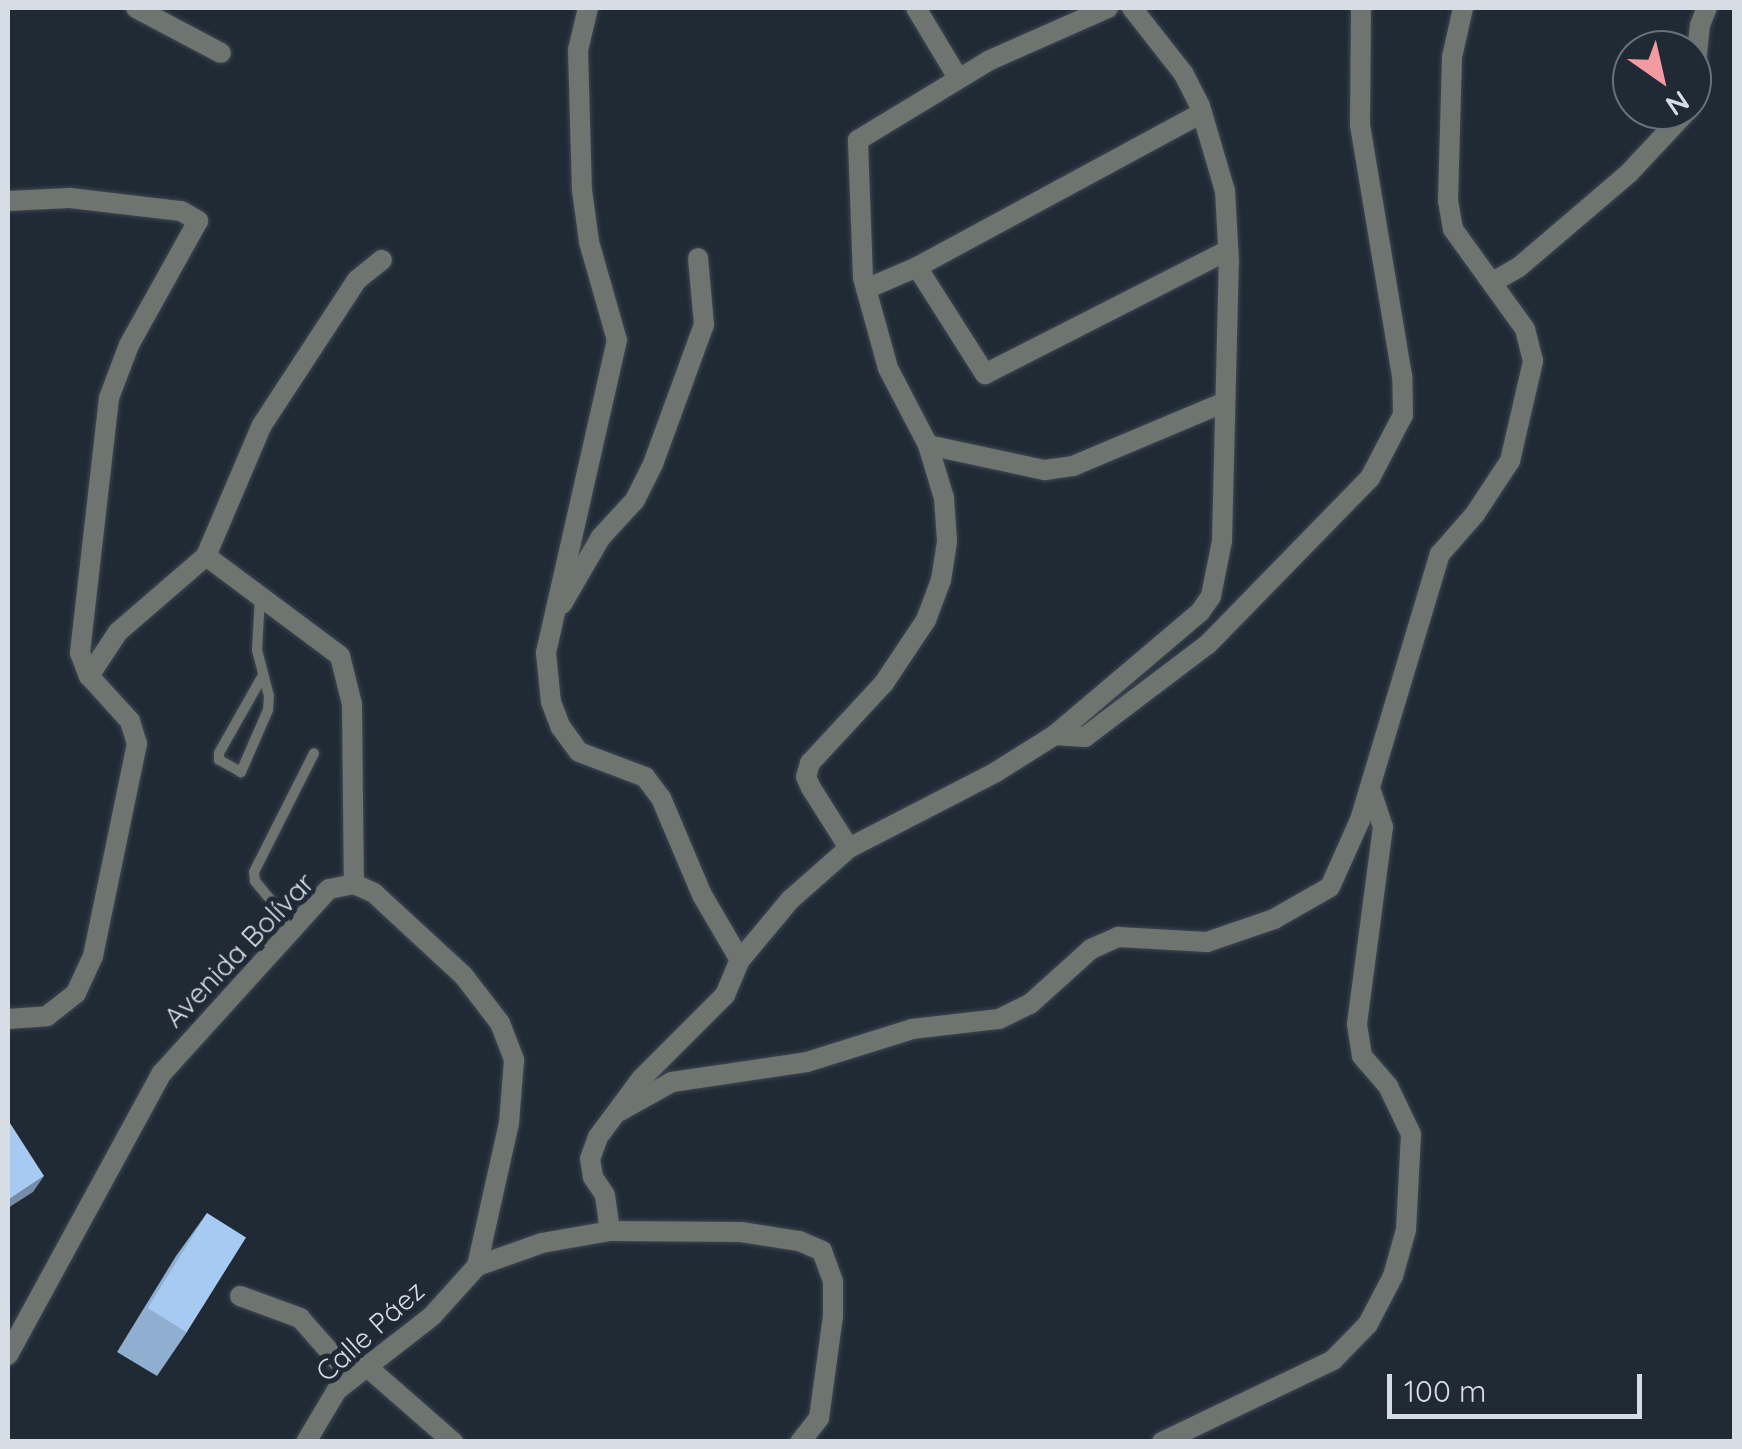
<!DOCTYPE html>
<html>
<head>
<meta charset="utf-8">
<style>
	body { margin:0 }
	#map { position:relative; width:1742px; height:1449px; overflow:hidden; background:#202a35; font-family:Quicksand,sans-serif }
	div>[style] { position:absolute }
	.roads { filter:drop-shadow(0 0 2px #3d4751) drop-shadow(0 0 2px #3d4751) }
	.service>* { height:10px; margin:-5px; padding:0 5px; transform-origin:5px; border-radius:5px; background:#6e746f }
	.minor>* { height:20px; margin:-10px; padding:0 10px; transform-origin:10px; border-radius:10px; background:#6e746f }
	.wall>* { inset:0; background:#90aed0 }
	.shaded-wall>* { inset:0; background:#758da9 }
	.building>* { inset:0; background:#a7caf2; transform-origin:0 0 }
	span { translate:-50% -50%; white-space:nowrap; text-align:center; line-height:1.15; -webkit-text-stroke:10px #202a35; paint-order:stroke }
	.street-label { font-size:28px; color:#d7dde4 }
	.frame { position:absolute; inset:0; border:10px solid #d7dde4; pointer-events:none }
	.north { position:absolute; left:1612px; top:30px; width:100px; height:100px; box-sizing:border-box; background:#202a35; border:2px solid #69727b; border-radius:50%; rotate:146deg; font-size:28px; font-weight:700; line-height:40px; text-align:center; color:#d7dde4 }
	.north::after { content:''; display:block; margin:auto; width:35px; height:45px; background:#f49aa3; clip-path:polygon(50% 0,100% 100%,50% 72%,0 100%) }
	.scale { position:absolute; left:1387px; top:1374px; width:255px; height:45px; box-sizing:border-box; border:5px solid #d7dde4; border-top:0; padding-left:12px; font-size:30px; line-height:35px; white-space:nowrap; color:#d7dde4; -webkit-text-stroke:8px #202a35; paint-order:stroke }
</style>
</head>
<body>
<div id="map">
	<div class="roads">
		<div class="service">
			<div style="left:260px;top:597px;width:53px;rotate:93.2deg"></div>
			<div style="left:257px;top:650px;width:48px;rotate:75.4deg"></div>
			<div style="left:269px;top:696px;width:14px;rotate:94deg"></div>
			<div style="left:268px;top:710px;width:68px;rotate:113.5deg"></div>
			<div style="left:241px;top:772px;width:25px;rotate:-151deg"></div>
			<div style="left:219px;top:760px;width:7px;rotate:-90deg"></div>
			<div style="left:219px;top:753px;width:87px;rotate:-60.5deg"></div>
			<div style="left:293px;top:927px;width:60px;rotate:-129.6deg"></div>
			<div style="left:255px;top:881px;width:9px;rotate:-96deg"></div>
			<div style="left:254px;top:872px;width:133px;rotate:-63.2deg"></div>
		</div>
		<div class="minor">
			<div style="left:136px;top:8px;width:96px;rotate:27.9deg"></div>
			<div style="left:588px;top:8px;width:43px;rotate:103.4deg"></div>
			<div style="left:578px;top:50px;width:140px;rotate:88.4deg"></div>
			<div style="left:582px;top:190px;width:52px;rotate:82.3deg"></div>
			<div style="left:589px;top:242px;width:102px;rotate:74.1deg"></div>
			<div style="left:617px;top:340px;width:321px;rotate:102.8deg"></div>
			<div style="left:546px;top:653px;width:49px;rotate:84.2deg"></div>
			<div style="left:551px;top:702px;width:26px;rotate:69deg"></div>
			<div style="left:560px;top:726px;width:32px;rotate:54deg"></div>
			<div style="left:579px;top:752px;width:71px;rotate:20.7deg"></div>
			<div style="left:645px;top:777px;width:26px;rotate:53deg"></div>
			<div style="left:661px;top:798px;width:105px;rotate:67.1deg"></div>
			<div style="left:702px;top:895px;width:75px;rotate:59.7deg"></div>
			<div style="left:916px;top:8px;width:82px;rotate:59deg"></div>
			<div style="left:1692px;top:101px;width:76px;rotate:-84deg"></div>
			<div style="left:1700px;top:25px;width:18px;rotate:-68deg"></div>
			<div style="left:8px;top:201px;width:62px;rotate:-2.8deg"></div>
			<div style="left:70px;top:198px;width:112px;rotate:6.7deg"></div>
			<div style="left:181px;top:211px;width:20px;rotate:30deg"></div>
			<div style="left:198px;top:221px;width:142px;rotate:119.1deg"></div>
			<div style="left:129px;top:345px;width:57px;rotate:110.7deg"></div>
			<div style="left:109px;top:398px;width:257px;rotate:96.5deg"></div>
			<div style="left:80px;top:653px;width:25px;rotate:69deg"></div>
			<div style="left:917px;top:267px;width:127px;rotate:57.6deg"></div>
			<div style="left:985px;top:374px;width:273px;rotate:-27deg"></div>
			<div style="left:1493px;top:282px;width:30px;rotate:-30deg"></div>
			<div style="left:1519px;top:267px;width:145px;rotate:-40.5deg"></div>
			<div style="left:1629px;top:173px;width:86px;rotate:-46.9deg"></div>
			<div style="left:866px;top:289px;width:56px;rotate:-23.3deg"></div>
			<div style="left:917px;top:267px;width:324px;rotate:-28.4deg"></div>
			<div style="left:928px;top:445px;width:120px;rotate:12.1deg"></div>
			<div style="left:1045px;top:470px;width:28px;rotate:-8deg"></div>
			<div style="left:1073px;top:466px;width:165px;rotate:-22.8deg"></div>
			<div style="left:206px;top:556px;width:142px;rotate:-66.9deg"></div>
			<div style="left:262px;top:425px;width:173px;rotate:-56.8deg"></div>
			<div style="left:357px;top:280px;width:32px;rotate:-39deg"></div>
			<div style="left:562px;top:604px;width:78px;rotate:-59.8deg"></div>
			<div style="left:601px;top:537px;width:50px;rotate:-47.4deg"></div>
			<div style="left:635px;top:500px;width:40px;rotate:-63.4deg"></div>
			<div style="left:653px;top:464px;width:148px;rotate:-69.9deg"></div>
			<div style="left:704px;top:325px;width:67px;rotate:-95.1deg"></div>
			<div style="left:1055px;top:735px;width:30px;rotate:4deg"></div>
			<div style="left:1085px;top:737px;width:154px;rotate:-37.1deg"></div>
			<div style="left:1208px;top:644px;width:232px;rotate:-45.7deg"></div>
			<div style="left:1370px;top:478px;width:71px;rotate:-62.4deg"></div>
			<div style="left:1403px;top:415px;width:39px;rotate:-91deg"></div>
			<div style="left:1402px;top:376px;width:255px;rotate:-99.5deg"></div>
			<div style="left:1360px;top:124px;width:116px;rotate:-89.5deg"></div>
			<div style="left:849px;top:848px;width:71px;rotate:-122.3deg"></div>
			<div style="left:811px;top:788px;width:12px;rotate:-114deg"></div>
			<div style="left:806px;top:777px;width:15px;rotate:-74deg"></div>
			<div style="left:810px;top:763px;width:109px;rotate:-47.2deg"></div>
			<div style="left:884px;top:683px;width:76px;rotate:-56.3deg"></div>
			<div style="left:926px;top:620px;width:43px;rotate:-69.4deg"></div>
			<div style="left:941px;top:580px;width:39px;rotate:-81deg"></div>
			<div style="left:947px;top:541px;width:43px;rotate:-94deg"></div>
			<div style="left:944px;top:498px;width:55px;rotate:-106.8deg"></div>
			<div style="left:928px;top:445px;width:87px;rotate:-117.5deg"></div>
			<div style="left:888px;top:368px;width:93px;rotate:-105.5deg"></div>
			<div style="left:863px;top:278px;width:138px;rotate:-92.1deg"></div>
			<div style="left:858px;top:140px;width:154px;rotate:-31.2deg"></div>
			<div style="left:990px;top:60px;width:129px;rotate:-23.8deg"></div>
			<div style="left:8px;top:1019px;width:39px;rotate:-4deg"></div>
			<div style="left:47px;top:1016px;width:37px;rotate:-38deg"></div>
			<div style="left:76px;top:993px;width:41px;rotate:-65.3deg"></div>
			<div style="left:93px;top:956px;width:217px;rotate:-78.3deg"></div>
			<div style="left:137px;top:744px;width:24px;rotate:-107deg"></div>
			<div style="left:130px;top:721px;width:61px;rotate:-132.3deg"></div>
			<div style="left:89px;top:676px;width:53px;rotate:-56.6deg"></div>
			<div style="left:118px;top:632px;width:116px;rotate:-40.8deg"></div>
			<div style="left:206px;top:556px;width:167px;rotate:36.7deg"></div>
			<div style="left:340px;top:656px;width:49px;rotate:76deg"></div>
			<div style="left:352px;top:704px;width:180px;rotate:89.4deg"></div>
			<div style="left:620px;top:1111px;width:60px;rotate:-29.1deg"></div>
			<div style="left:672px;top:1082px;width:136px;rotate:-8.4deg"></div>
			<div style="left:807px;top:1062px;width:110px;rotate:-17.4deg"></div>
			<div style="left:912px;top:1029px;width:88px;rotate:-6.6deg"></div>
			<div style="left:999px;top:1019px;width:34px;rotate:-26deg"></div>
			<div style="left:1030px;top:1004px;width:82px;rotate:-42deg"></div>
			<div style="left:1091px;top:949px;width:30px;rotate:-24deg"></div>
			<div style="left:1118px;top:937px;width:89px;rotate:3.2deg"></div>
			<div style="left:1207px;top:942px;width:71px;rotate:-18.9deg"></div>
			<div style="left:1274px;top:919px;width:64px;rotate:-29.7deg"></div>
			<div style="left:1330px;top:887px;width:73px;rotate:-65.9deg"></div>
			<div style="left:1360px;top:820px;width:278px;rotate:-73.3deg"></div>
			<div style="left:1440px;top:554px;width:53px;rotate:-48.8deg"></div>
			<div style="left:1475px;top:514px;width:64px;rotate:-56.6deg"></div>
			<div style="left:1510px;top:461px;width:103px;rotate:-77deg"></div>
			<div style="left:1533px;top:361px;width:33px;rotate:-104deg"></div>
			<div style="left:1525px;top:329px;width:123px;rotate:-125.8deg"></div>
			<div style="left:1453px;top:229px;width:28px;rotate:-100deg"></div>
			<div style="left:1448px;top:201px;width:144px;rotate:-88.4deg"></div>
			<div style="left:1452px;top:57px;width:50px;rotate:-77.3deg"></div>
			<div style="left:610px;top:1231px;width:36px;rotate:-98deg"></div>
			<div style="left:605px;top:1195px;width:22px;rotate:-124deg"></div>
			<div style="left:593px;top:1177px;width:18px;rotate:-99deg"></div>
			<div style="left:590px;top:1159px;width:23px;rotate:-70deg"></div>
			<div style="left:598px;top:1137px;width:72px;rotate:-53.4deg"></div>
			<div style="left:641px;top:1079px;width:119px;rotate:-45deg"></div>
			<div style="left:725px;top:995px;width:38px;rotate:-67deg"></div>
			<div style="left:740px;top:960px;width:78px;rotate:-50.2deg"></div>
			<div style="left:790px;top:900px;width:79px;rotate:-41.4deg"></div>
			<div style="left:849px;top:848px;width:165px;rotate:-27.3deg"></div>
			<div style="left:996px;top:772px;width:70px;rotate:-32.1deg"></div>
			<div style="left:1055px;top:735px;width:190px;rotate:-40.3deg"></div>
			<div style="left:1200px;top:612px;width:19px;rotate:-55deg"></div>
			<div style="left:1211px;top:596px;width:56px;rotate:-78.7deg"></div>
			<div style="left:1222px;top:541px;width:279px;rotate:-88.6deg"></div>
			<div style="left:1229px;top:262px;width:71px;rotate:-93.2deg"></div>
			<div style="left:1225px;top:191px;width:89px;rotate:-106.4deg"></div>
			<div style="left:1200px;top:106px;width:37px;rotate:-117deg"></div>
			<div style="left:1183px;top:73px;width:83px;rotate:-128.1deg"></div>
			<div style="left:240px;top:1296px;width:64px;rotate:20.1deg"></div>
			<div style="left:300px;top:1318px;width:79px;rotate:48.6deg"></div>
			<div style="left:8px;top:1355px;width:321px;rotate:-61.4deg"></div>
			<div style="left:162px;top:1073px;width:248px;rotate:-47.8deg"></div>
			<div style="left:329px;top:889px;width:25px;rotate:-11deg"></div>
			<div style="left:354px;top:884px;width:22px;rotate:24deg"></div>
			<div style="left:374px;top:893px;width:121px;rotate:42.7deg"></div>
			<div style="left:463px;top:975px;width:61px;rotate:52.4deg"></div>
			<div style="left:500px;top:1023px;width:40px;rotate:69deg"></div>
			<div style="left:514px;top:1060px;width:63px;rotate:94.5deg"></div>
			<div style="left:509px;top:1123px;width:147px;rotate:102.6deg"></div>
			<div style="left:365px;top:1365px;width:117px;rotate:41.2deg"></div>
			<div style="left:306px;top:1442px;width:61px;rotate:-59.2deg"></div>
			<div style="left:337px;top:1390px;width:120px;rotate:-37.9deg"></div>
			<div style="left:432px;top:1316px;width:67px;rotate:-48deg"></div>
			<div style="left:477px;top:1266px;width:69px;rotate:-19.5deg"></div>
			<div style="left:542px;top:1243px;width:69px;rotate:-10deg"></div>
			<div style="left:610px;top:1231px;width:131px;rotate:0.4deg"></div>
			<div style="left:741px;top:1232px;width:59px;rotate:8.8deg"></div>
			<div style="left:799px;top:1241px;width:25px;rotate:23deg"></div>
			<div style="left:822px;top:1251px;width:32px;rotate:70deg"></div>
			<div style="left:833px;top:1281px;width:35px;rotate:90deg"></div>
			<div style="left:833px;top:1316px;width:103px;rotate:97.8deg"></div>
			<div style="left:819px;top:1418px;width:31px;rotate:128deg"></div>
			<div style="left:1162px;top:1442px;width:190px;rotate:-25.6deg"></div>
			<div style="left:1333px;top:1360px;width:50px;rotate:-45.8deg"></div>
			<div style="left:1368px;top:1324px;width:54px;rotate:-62.5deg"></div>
			<div style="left:1393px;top:1276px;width:48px;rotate:-74.2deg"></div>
			<div style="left:1406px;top:1230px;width:96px;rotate:-87deg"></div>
			<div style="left:1411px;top:1134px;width:53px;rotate:-115.6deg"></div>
			<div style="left:1388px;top:1086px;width:40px;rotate:-131deg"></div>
			<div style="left:1362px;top:1056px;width:32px;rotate:-99deg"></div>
			<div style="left:1357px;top:1024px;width:199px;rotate:-82.5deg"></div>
			<div style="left:1383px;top:827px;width:41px;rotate:-108.4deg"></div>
		</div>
	</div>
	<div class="wall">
		<div style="clip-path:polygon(207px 1213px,187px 1332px,157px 1376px,117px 1352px,176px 1256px)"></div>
	</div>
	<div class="shaded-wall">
		<div style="clip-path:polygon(44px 1176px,33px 1192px,8px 1208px,8px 1200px)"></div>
	</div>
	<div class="building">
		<div style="clip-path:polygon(8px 1120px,44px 1176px,8px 1200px)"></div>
		<div style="left:207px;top:1213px;width:46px;height:112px;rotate:32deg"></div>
	</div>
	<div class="street-label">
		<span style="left:239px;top:950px;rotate:-46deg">Avenida Bolívar</span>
		<span style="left:370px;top:1331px;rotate:-42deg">Calle Páez</span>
	</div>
	<div class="frame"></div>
	<div class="north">N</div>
	<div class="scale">100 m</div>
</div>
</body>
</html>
